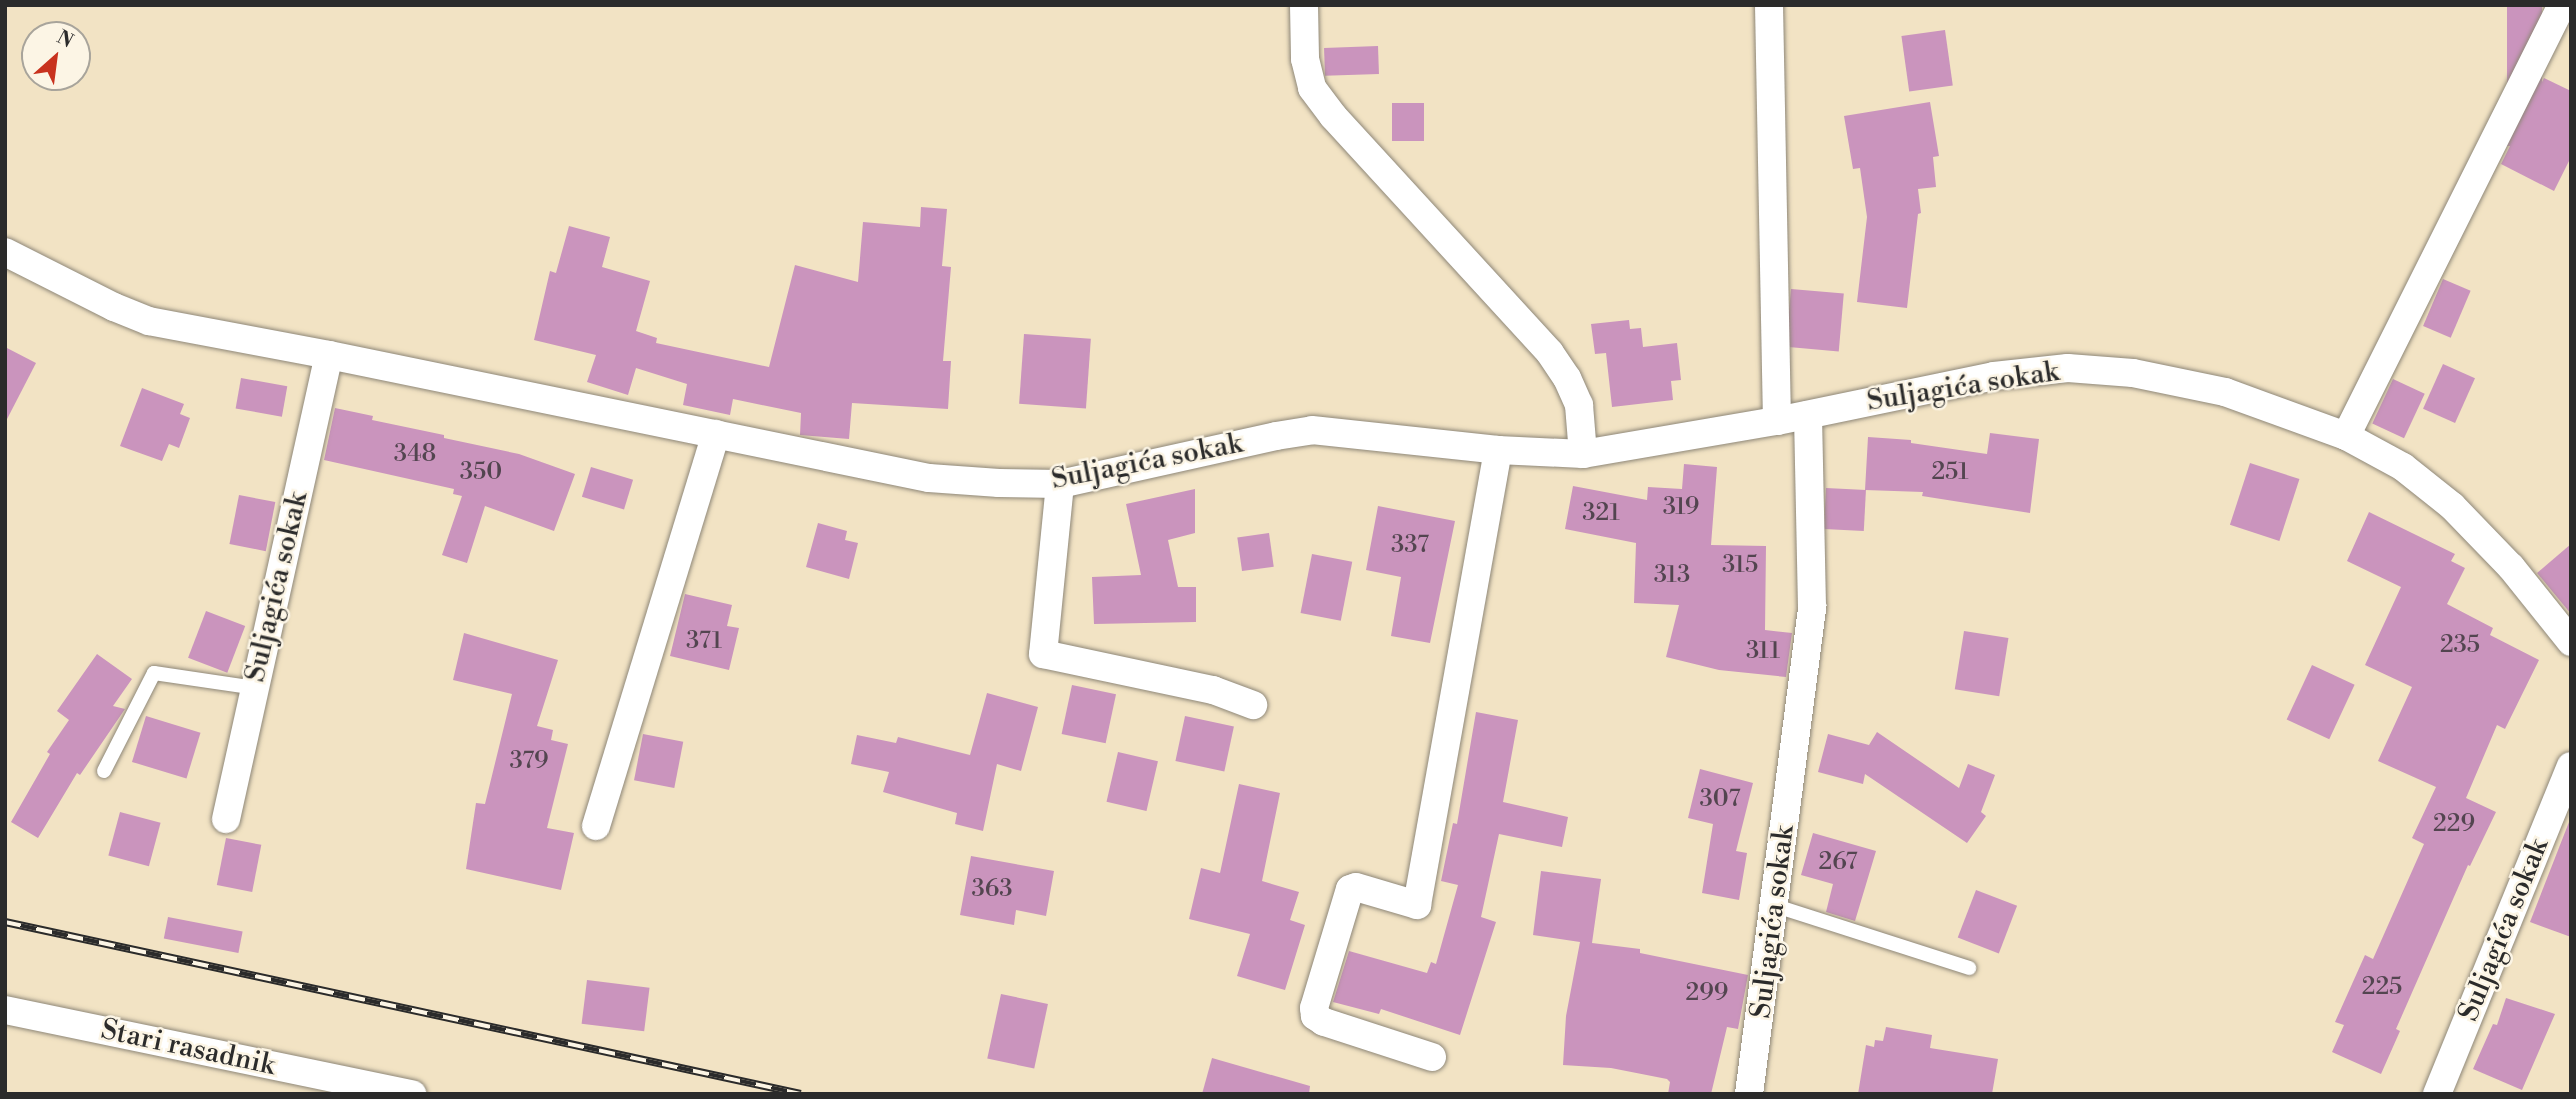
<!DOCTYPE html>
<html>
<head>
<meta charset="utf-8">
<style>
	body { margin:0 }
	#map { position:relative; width:2576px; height:1099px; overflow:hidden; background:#f2e3c4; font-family:"Libre Bodoni",serif }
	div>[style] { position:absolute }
	.building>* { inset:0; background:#ca94bd; transform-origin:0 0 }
	.roads { filter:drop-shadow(0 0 2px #8e8778) drop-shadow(0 0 2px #8e8778) }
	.lane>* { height:14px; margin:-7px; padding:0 7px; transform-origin:7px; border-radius:7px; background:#fff }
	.street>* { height:28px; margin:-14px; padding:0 14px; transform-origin:14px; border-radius:14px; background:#fff }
	.rail>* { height:8px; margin-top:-4px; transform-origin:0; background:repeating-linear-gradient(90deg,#fcf5e5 0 16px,#2b2b2b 0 32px); box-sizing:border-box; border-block:2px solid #2b2b2b }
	span { translate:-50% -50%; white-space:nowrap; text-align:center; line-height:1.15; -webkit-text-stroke:5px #fcf5e5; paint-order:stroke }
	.number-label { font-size:24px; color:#534550 }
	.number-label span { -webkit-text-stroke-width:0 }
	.street-label { font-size:28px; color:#2b2b2b }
	.frame { position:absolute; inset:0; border:7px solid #2b2b2b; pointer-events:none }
	.north { position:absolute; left:21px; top:21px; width:70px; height:70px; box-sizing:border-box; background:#fcf5e5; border:2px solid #a8a49b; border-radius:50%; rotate:28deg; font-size:19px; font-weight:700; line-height:28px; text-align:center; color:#2b2b2b }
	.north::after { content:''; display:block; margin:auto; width:24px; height:32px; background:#c8321e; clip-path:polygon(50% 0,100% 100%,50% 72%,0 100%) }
</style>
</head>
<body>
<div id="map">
	<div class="building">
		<div style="left:2507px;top:5px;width:35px;height:141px"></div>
		<div style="left:1945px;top:30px;width:56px;height:44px;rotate:82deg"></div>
		<div style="left:1378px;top:46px;width:28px;height:54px;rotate:88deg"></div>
		<div style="clip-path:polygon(2544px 78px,2571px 91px,2571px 157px,2554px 191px,2501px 164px)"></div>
		<div style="clip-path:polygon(1930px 102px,1939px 156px,1933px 157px,1936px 187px,1918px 189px,1921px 213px,1918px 214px,1907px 308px,1857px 302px,1867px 217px,1860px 168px,1853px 169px,1844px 116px)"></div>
		<div style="left:1392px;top:103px;width:32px;height:38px"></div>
		<div style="clip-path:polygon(921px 207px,947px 209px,942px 266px,951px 267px,943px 361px,951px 361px,948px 409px,852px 403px,849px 439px,800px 435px,801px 413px,733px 399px,730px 415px,683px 405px,687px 384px,636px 368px,628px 395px,587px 382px,596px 355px,534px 340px,550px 271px,556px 273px,569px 226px,610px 237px,602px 267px,650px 281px,636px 331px,657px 338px,656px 343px,769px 367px,795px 265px,858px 282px,863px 222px,920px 227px)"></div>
		<div style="left:2443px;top:279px;width:30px;height:51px;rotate:23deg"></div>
		<div style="left:1791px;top:289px;width:53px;height:58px;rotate:5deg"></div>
		<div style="clip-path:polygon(1629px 320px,1630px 329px,1641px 328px,1643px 347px,1677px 343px,1681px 380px,1671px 381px,1673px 400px,1612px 407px,1606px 353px,1595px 354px,1591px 324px)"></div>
		<div style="left:1024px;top:334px;width:67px;height:70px;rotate:4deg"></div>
		<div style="clip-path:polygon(5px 347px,36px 363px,5px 423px)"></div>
		<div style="left:2443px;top:364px;width:35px;height:49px;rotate:24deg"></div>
		<div style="left:241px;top:378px;width:47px;height:31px;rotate:10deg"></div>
		<div style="left:2393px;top:379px;width:35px;height:49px;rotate:25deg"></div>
		<div style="clip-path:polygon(142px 388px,184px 404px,180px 414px,190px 418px,179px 448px,169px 444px,162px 461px,120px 446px)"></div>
		<div style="clip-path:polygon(335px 408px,373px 416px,372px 420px,444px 435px,444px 438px,519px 454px,575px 474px,554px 531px,485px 506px,467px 563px,442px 555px,462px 496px,453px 494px,454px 489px,324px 460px)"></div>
		<div style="clip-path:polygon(1990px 433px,2039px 439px,2030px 513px,1922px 496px,1923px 492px,1865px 490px,1868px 437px,1911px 440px,1911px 443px,1987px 454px)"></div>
		<div style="left:2250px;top:463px;width:52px;height:65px;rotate:18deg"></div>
		<div style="clip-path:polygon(1684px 464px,1717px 467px,1711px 545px,1766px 546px,1765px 630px,1792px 633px,1786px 677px,1719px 670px,1666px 657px,1679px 605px,1634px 603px,1636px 543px,1565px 529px,1573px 486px,1647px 500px,1648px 487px,1682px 489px)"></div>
		<div style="left:591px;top:467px;width:44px;height:31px;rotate:17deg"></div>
		<div style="left:1826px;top:488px;width:40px;height:41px;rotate:3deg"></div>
		<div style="clip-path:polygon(1195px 489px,1195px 533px,1168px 540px,1178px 587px,1196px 587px,1196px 622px,1094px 624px,1092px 577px,1141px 575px,1126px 504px)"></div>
		<div style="left:239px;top:495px;width:37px;height:50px;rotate:11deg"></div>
		<div style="clip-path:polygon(1378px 506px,1455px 521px,1430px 643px,1391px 636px,1401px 577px,1366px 570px)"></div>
		<div style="clip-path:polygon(2369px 512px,2455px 554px,2451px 561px,2465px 568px,2447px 604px,2493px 628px,2490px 635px,2539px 660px,2505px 729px,2497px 725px,2466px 798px,2496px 812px,2470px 866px,2468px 865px,2396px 1029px,2400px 1031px,2381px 1074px,2332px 1052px,2344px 1025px,2335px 1022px,2365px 955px,2373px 959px,2424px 844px,2412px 838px,2436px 787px,2378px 761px,2412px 687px,2365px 665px,2401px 587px,2347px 561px)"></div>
		<div style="clip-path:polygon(818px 523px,847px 531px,845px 540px,858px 543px,849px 579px,806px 567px)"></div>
		<div style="left:1269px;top:533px;width:34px;height:32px;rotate:82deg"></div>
		<div style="clip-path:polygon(2571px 544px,2571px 614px,2537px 573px)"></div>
		<div style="left:1312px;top:554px;width:41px;height:60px;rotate:11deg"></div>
		<div style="clip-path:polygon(685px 594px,732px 605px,727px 626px,739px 628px,729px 670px,670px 656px)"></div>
		<div style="left:206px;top:611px;width:42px;height:50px;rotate:21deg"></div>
		<div style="left:1964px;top:631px;width:45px;height:59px;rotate:9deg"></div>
		<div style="clip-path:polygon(464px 633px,558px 660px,537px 726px,553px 730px,551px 740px,568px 744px,547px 828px,574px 833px,561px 890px,466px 869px,476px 803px,485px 804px,512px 694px,453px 680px)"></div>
		<div style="clip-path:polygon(97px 654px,132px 679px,113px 706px,125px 709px,80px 775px,77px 773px,38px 838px,11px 822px,50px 754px,47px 752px,69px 720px,57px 711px)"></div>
		<div style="left:2312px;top:665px;width:47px;height:60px;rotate:25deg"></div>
		<div style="left:1072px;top:685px;width:45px;height:50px;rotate:12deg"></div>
		<div style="clip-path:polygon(987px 693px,1038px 707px,1021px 771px,997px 764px,983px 831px,955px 824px,957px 813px,883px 792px,889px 772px,851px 764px,857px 735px,896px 743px,898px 737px,970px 755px)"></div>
		<div style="clip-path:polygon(1476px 712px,1518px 720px,1503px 802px,1568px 817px,1562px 847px,1499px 834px,1481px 917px,1496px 922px,1460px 1035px,1381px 1009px,1379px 1014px,1333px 1002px,1349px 951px,1427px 973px,1431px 962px,1436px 964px,1458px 885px,1441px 881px,1453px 823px,1457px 824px)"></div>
		<div style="left:146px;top:716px;width:57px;height:48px;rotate:17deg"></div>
		<div style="left:1185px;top:716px;width:50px;height:46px;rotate:12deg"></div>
		<div style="clip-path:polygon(1877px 732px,1959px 788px,1968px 764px,1995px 775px,1981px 812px,1986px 816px,1967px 843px,1865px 774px,1863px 784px,1818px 772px,1828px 734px,1869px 745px)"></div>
		<div style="left:643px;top:734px;width:41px;height:47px;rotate:11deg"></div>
		<div style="left:1118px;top:752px;width:41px;height:51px;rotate:13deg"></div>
		<div style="clip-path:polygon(1700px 769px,1753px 783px,1736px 851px,1747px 853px,1739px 900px,1702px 893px,1713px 824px,1688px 818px)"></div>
		<div style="clip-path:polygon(1239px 784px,1280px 793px,1262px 881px,1299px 892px,1290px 920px,1305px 925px,1285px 990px,1237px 976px,1250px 934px,1189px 919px,1201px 868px,1220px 873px)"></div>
		<div style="left:120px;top:812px;width:42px;height:45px;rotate:15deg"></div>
		<div style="clip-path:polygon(2569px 822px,2571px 823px,2571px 937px,2530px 922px)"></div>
		<div style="clip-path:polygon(1813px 833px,1876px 851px,1855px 921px,1826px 912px,1833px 884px,1801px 875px)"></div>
		<div style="left:226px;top:838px;width:36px;height:48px;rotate:11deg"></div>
		<div style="clip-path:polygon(971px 856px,1054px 871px,1046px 916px,1016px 910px,1014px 925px,960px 915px)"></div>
		<div style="clip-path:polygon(1541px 871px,1601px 879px,1592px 943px,1640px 949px,1640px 953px,1748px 975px,1738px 1029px,1727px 1027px,1711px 1094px,1668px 1094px,1670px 1082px,1667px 1079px,1611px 1068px,1563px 1065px,1566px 1016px,1580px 942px,1533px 935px)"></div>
		<div style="left:1976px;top:890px;width:44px;height:51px;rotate:21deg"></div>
		<div style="left:168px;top:917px;width:76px;height:22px;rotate:11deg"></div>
		<div style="left:587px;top:980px;width:63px;height:44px;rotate:7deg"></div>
		<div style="left:1001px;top:994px;width:48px;height:66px;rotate:12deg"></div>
		<div style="clip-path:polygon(2506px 998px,2555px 1014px,2522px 1090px,2473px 1069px,2493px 1024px,2497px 1025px)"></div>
		<div style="clip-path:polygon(1886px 1027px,1932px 1035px,1930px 1048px,1998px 1059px,1992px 1094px,1858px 1094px,1866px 1045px,1874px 1047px,1875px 1040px,1883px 1041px)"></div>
		<div style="clip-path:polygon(1212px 1058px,1310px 1086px,1309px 1094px,1202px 1094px)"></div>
	</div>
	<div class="roads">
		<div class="lane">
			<div style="left:104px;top:771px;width:110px;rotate:-63deg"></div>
			<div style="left:154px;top:673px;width:102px;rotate:8.4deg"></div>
			<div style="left:1776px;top:906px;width:203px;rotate:17.8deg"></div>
		</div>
		<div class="street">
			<div style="left:1304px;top:5px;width:54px;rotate:88.9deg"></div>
			<div style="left:1305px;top:59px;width:30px;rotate:76deg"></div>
			<div style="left:1312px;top:88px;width:35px;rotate:53deg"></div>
			<div style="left:1333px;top:116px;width:321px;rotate:47.5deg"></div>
			<div style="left:1550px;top:353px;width:30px;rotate:56deg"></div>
			<div style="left:1567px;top:378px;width:30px;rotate:66deg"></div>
			<div style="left:1579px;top:405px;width:49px;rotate:85.3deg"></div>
			<div style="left:1769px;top:5px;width:416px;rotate:88.9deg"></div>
			<div style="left:5px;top:252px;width:122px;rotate:26.8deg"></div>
			<div style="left:114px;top:307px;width:38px;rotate:22deg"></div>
			<div style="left:149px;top:321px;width:183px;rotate:10.7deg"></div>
			<div style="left:329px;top:355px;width:612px;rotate:11.59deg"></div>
			<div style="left:929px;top:478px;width:70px;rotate:4.1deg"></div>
			<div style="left:999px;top:483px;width:61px;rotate:0.9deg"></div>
			<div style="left:1060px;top:484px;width:221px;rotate:-12.5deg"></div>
			<div style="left:1276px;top:436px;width:36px;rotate:-9deg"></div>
			<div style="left:1312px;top:430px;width:187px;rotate:6.1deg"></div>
			<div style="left:1498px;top:450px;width:85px;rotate:2.7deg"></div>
			<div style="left:1583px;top:454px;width:197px;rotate:-9.7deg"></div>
			<div style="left:1777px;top:421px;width:222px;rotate:-11.7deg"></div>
			<div style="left:1994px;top:376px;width:74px;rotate:-6.2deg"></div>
			<div style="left:2068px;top:368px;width:65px;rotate:4.4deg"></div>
			<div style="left:2133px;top:373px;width:94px;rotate:11.7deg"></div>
			<div style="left:2225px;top:392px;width:129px;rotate:20deg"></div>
			<div style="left:2346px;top:436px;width:65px;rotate:28.5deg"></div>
			<div style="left:2403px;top:467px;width:63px;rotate:38.5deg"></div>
			<div style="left:2452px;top:506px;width:85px;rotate:46deg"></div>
			<div style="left:2511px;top:567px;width:96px;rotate:51.3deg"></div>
			<div style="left:2346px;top:436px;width:474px;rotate:-63.4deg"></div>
			<div style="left:1060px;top:484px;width:171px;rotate:95.7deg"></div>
			<div style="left:1043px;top:654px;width:174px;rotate:12deg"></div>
			<div style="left:1213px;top:690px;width:43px;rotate:20.6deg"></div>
			<div style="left:226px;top:819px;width:475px;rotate:-77.5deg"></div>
			<div style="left:596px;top:826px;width:410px;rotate:-73deg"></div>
			<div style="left:5px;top:1010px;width:416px;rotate:11.7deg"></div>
			<div style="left:1432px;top:1057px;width:114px;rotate:-162deg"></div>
			<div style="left:1324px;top:1022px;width:11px;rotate:-146deg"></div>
			<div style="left:1315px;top:1016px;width:8px;rotate:-97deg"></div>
			<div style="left:1314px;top:1008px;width:124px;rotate:-73.2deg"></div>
			<div style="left:1350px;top:889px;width:6px;rotate:-18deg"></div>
			<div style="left:1356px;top:887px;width:64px;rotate:16.4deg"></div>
			<div style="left:1417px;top:905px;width:462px;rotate:-79.9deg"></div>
			<div style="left:1749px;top:1094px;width:491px;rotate:-82.6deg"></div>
			<div style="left:1812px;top:607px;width:192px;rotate:-91.2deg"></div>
			<div style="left:2437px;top:1094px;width:354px;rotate:-67.8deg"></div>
		</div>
	</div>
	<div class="rail">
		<div style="left:5px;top:922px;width:814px;rotate:12.19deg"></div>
	</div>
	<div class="number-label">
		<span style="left:415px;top:455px">348</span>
		<span style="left:481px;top:473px">350</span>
		<span style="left:1950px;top:473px">251</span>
		<span style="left:1681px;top:508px">319</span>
		<span style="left:1601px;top:514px">321</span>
		<span style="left:1410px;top:546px">337</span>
		<span style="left:1740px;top:566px">315</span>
		<span style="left:1672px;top:576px">313</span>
		<span style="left:704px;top:642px">371</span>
		<span style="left:2460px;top:646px">235</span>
		<span style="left:1763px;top:652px">311</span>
		<span style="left:529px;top:762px">379</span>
		<span style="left:1720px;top:800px">307</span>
		<span style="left:2454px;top:825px">229</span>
		<span style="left:1838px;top:863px">267</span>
		<span style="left:992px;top:890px">363</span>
		<span style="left:2382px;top:988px">225</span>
		<span style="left:1707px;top:994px">299</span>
	</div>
	<div class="street-label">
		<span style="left:1963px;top:387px;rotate:-9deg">Suljagića sokak</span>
		<span style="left:1147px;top:462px;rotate:-11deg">Suljagića sokak</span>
		<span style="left:277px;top:587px;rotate:-77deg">Suljagića sokak</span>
		<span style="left:1773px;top:922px;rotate:-83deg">Suljagića sokak</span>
		<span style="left:2504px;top:930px;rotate:-68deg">Suljagića sokak</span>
		<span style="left:188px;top:1048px;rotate:12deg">Stari rasadnik</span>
	</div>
	<div class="frame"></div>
	<div class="north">N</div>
</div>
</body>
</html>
